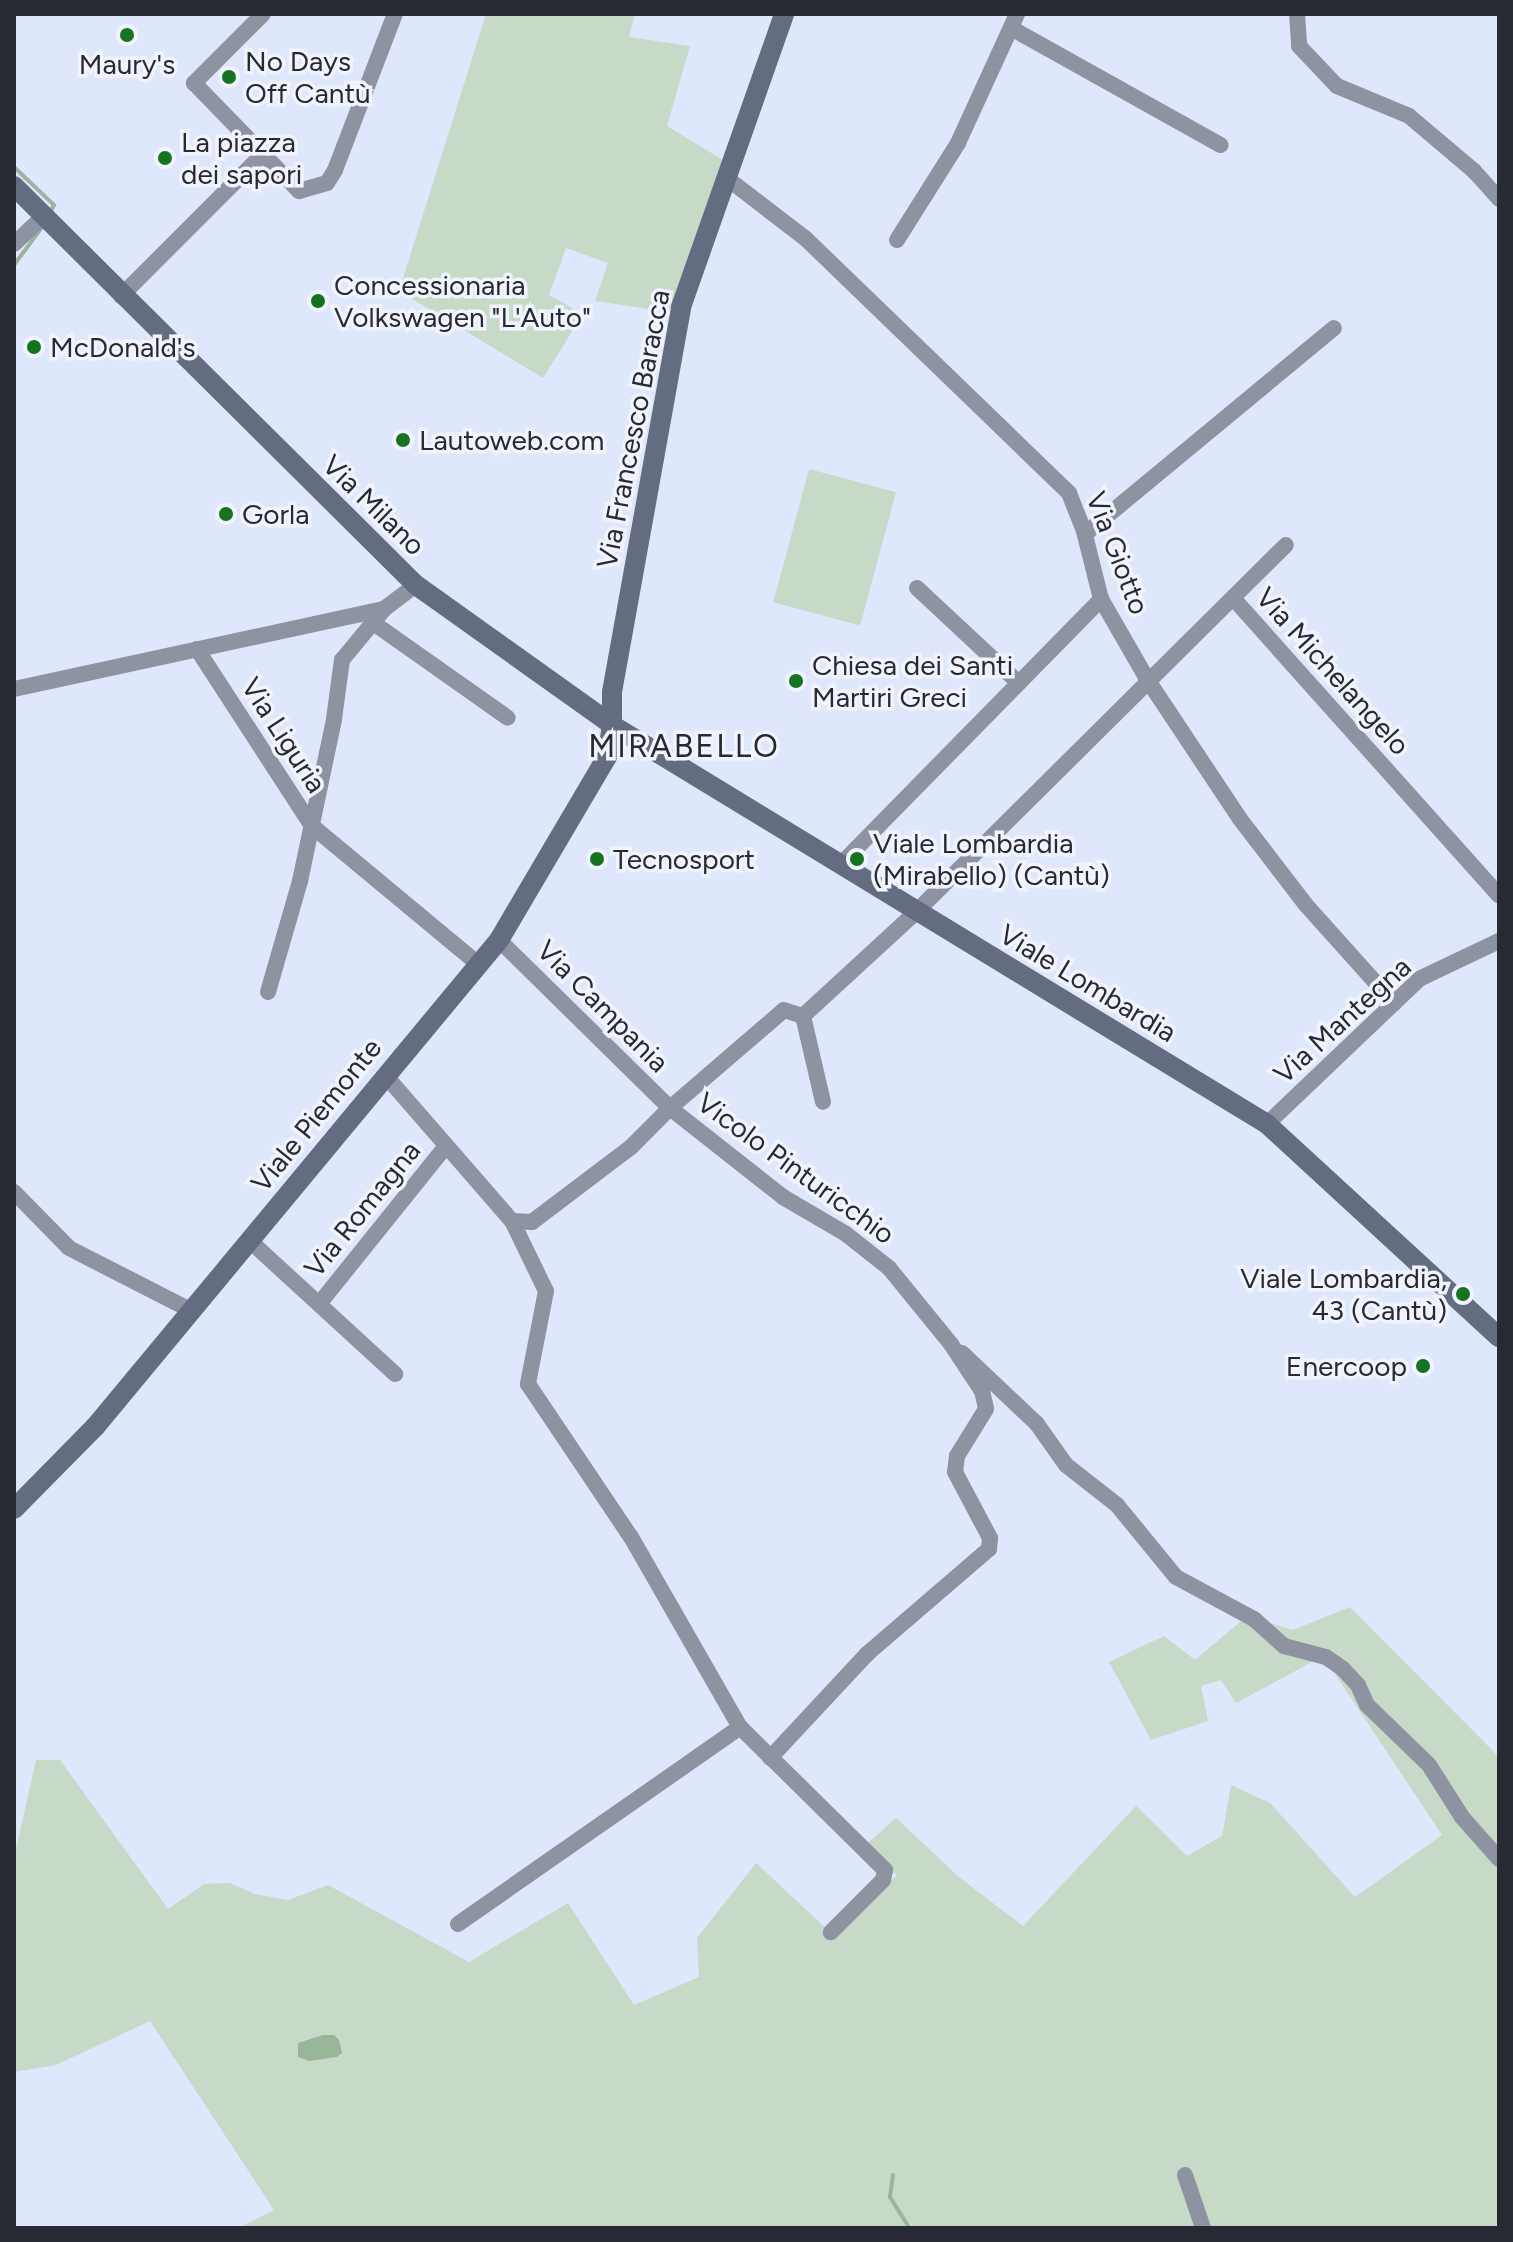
<!DOCTYPE html>
<html>
<head>
<meta charset="utf-8">
<style>
	body { margin:0 }
	#map { position:relative; width:1513px; height:2242px; overflow:hidden; background:#dfe7fd; font-family:Figtree,sans-serif }
	div>[style] { position:absolute }
	.green>* { inset:0; background:#c7d9c7; transform-origin:0 0 }
	.water>* { inset:0; background:#9ab69a }
	.stream>* { height:4px; margin:-2px; padding:0 2px; transform-origin:2px; border-radius:2px; background:#9ab69a }
	.street>* { height:16px; margin:-8px; padding:0 8px; transform-origin:8px; border-radius:8px; background:#8e93a2 }
	.secondary>* { height:20px; margin:-10px; padding:0 10px; transform-origin:10px; border-radius:10px; background:#646c81 }
	.dots>* { width:22px; height:22px; translate:-50% -50%; box-sizing:border-box; border:4px solid #f1f4fd; border-radius:50% }
	span { translate:-50% -50%; white-space:nowrap; text-align:center; line-height:1.15; -webkit-text-stroke:7px #f1f4fd; paint-order:stroke }
	.poi-label { font-size:28px; color:#272a32 }
	.left { translate:0 -50%; text-align:left }
	.right { translate:-100% -50%; text-align:right }
	.street-label { font-size:28px; color:#272a32 }
	.quarter-label { font-size:32px; color:#272a32; letter-spacing:2px }
	.frame { position:absolute; inset:0; border:16px solid #272a32; pointer-events:none }
</style>
</head>
<body>
<div id="map">
	<div class="green">
		<div style="clip-path:polygon(486px 14px,635px 14px,629px 37px,690px 46px,667px 126px,723px 160px,669px 312px,595px 301px,608px 263px,566px 248px,549px 295px,583px 314px,543px 378px,399px 291px)"></div>
		<div style="left:809px;top:469px;width:90px;height:138px;rotate:15deg"></div>
		<div style="clip-path:polygon(1350px 1607px,1499px 1757px,1499px 2228px,238px 2228px,274px 2210px,150px 2021px,56px 2065px,14px 2072px,14px 1858px,36px 1760px,60px 1760px,168px 1909px,204px 1884px,230px 1883px,255px 1894px,288px 1900px,328px 1885px,469px 1962px,568px 1903px,634px 2005px,699px 1977px,697px 1938px,756px 1863px,832px 1934px,897px 1875px,868px 1843px,896px 1818px,959px 1877px,1023px 1926px,1136px 1806px,1187px 1856px,1222px 1836px,1231px 1785px,1270px 1803px,1355px 1897px,1442px 1835px,1323px 1656px,1236px 1703px,1221px 1680px,1201px 1686px,1208px 1721px,1151px 1740px,1109px 1662px,1164px 1636px,1195px 1660px,1247px 1616px,1293px 1630px)"></div>
	</div>
	<div class="water">
		<div style="clip-path:polygon(323px 2035px,334px 2035px,339px 2040px,342px 2053px,337px 2057px,309px 2061px,298px 2057px,298px 2043px)"></div>
	</div>
	<div class="stream">
		<div style="left:14px;top:167px;width:55px;rotate:43.5deg"></div>
		<div style="left:54px;top:205px;width:7px;rotate:117deg"></div>
		<div style="left:14px;top:265px;width:49px;rotate:-53.4deg"></div>
		<div style="left:893px;top:2175px;width:22px;rotate:98deg"></div>
		<div style="left:890px;top:2197px;width:36px;rotate:58deg"></div>
	</div>
	<div class="street">
		<div style="left:263px;top:14px;width:98px;rotate:135deg"></div>
		<div style="left:194px;top:83px;width:151px;rotate:45.8deg"></div>
		<div style="left:299px;top:191px;width:29px;rotate:-16deg"></div>
		<div style="left:327px;top:183px;width:15px;rotate:-58deg"></div>
		<div style="left:335px;top:170px;width:167px;rotate:-69deg"></div>
		<div style="left:1297px;top:14px;width:32px;rotate:86deg"></div>
		<div style="left:1299px;top:46px;width:55px;rotate:46.5deg"></div>
		<div style="left:1337px;top:86px;width:78px;rotate:22.6deg"></div>
		<div style="left:1409px;top:116px;width:85px;rotate:40.2deg"></div>
		<div style="left:1474px;top:171px;width:38px;rotate:48deg"></div>
		<div style="left:1011px;top:28px;width:240px;rotate:29.2deg"></div>
		<div style="left:728px;top:179px;width:97px;rotate:37.5deg"></div>
		<div style="left:805px;top:238px;width:367px;rotate:44deg"></div>
		<div style="left:1069px;top:493px;width:41px;rotate:68.5deg"></div>
		<div style="left:1084px;top:531px;width:70px;rotate:76deg"></div>
		<div style="left:1101px;top:599px;width:92px;rotate:60.1deg"></div>
		<div style="left:1147px;top:679px;width:168px;rotate:56.4deg"></div>
		<div style="left:1240px;top:819px;width:108px;rotate:52.5deg"></div>
		<div style="left:1306px;top:905px;width:132px;rotate:48.1deg"></div>
		<div style="left:897px;top:240px;width:115px;rotate:-57.8deg"></div>
		<div style="left:958px;top:143px;width:142px;rotate:-65.4deg"></div>
		<div style="left:14px;top:244px;width:40px;rotate:-43deg"></div>
		<div style="left:121px;top:296px;width:199px;rotate:-45deg"></div>
		<div style="left:1085px;top:534px;width:323px;rotate:-39.6deg"></div>
		<div style="left:917px;top:588px;width:139px;rotate:43deg"></div>
		<div style="left:1233px;top:598px;width:399px;rotate:48.2deg"></div>
		<div style="left:372px;top:622px;width:166px;rotate:35.2deg"></div>
		<div style="left:197px;top:649px;width:211px;rotate:57deg"></div>
		<div style="left:312px;top:826px;width:216px;rotate:39.7deg"></div>
		<div style="left:14px;top:689px;width:379px;rotate:-12.2deg"></div>
		<div style="left:384px;top:609px;width:40px;rotate:-37deg"></div>
		<div style="left:840px;top:865px;width:373px;rotate:-45.5deg"></div>
		<div style="left:499px;top:940px;width:240px;rotate:44.5deg"></div>
		<div style="left:670px;top:1108px;width:144px;rotate:38.2deg"></div>
		<div style="left:783px;top:1197px;width:73px;rotate:30.4deg"></div>
		<div style="left:846px;top:1234px;width:55px;rotate:38.3deg"></div>
		<div style="left:889px;top:1268px;width:98px;rotate:50.8deg"></div>
		<div style="left:951px;top:1344px;width:56px;rotate:56.6deg"></div>
		<div style="left:982px;top:1391px;width:18px;rotate:77deg"></div>
		<div style="left:986px;top:1409px;width:55px;rotate:121.7deg"></div>
		<div style="left:957px;top:1456px;width:16px;rotate:97deg"></div>
		<div style="left:955px;top:1472px;width:75px;rotate:62.1deg"></div>
		<div style="left:990px;top:1538px;width:11px;rotate:95deg"></div>
		<div style="left:989px;top:1549px;width:161px;rotate:139.3deg"></div>
		<div style="left:867px;top:1654px;width:142px;rotate:133deg"></div>
		<div style="left:268px;top:992px;width:116px;rotate:-73.9deg"></div>
		<div style="left:300px;top:881px;width:166px;rotate:-78.1deg"></div>
		<div style="left:334px;top:719px;width:60px;rotate:-82.3deg"></div>
		<div style="left:342px;top:660px;width:66px;rotate:-50.5deg"></div>
		<div style="left:803px;top:1016px;width:88px;rotate:76.9deg"></div>
		<div style="left:385px;top:1075px;width:194px;rotate:49deg"></div>
		<div style="left:512px;top:1221px;width:20px;rotate:3deg"></div>
		<div style="left:532px;top:1222px;width:124px;rotate:-37.1deg"></div>
		<div style="left:631px;top:1147px;width:55px;rotate:-45deg"></div>
		<div style="left:670px;top:1108px;width:150px;rotate:-40.7deg"></div>
		<div style="left:784px;top:1010px;width:20px;rotate:18deg"></div>
		<div style="left:803px;top:1016px;width:154px;rotate:-42.6deg"></div>
		<div style="left:916px;top:912px;width:521px;rotate:-44.77deg"></div>
		<div style="left:1267px;top:1124px;width:210px;rotate:-43.6deg"></div>
		<div style="left:1419px;top:979px;width:89px;rotate:-25.4deg"></div>
		<div style="left:14px;top:1192px;width:78px;rotate:45.5deg"></div>
		<div style="left:69px;top:1248px;width:138px;rotate:27.1deg"></div>
		<div style="left:512px;top:1221px;width:78px;rotate:64.1deg"></div>
		<div style="left:546px;top:1291px;width:95px;rotate:101deg"></div>
		<div style="left:528px;top:1384px;width:184px;rotate:56.1deg"></div>
		<div style="left:631px;top:1537px;width:219px;rotate:60.2deg"></div>
		<div style="left:740px;top:1727px;width:204px;rotate:44.6deg"></div>
		<div style="left:885px;top:1870px;width:10px;rotate:101deg"></div>
		<div style="left:883px;top:1880px;width:74px;rotate:135deg"></div>
		<div style="left:250px;top:1241px;width:197px;rotate:42.5deg"></div>
		<div style="left:319px;top:1304px;width:203px;rotate:-51.2deg"></div>
		<div style="left:962px;top:1353px;width:103px;rotate:43.4deg"></div>
		<div style="left:1037px;top:1424px;width:50px;rotate:54.7deg"></div>
		<div style="left:1066px;top:1465px;width:65px;rotate:38.1deg"></div>
		<div style="left:1117px;top:1505px;width:93px;rotate:50.7deg"></div>
		<div style="left:1176px;top:1577px;width:89px;rotate:28.3deg"></div>
		<div style="left:1254px;top:1619px;width:40px;rotate:42deg"></div>
		<div style="left:1284px;top:1646px;width:43px;rotate:14.7deg"></div>
		<div style="left:1326px;top:1657px;width:21px;rotate:35deg"></div>
		<div style="left:1343px;top:1669px;width:22px;rotate:47deg"></div>
		<div style="left:1358px;top:1685px;width:22px;rotate:66deg"></div>
		<div style="left:1367px;top:1705px;width:86px;rotate:44.1deg"></div>
		<div style="left:1429px;top:1765px;width:62px;rotate:57.6deg"></div>
		<div style="left:1462px;top:1817px;width:56px;rotate:48.6deg"></div>
		<div style="left:458px;top:1924px;width:344px;rotate:-34.9deg"></div>
		<div style="left:1185px;top:2175px;width:56px;rotate:71.2deg"></div>
	</div>
	<div class="secondary">
		<div style="left:14px;top:186px;width:566px;rotate:44.79deg"></div>
		<div style="left:416px;top:585px;width:241px;rotate:35.5deg"></div>
		<div style="left:612px;top:725px;width:767px;rotate:31.35deg"></div>
		<div style="left:1267px;top:1124px;width:315px;rotate:42.6deg"></div>
		<div style="left:14px;top:1509px;width:115px;rotate:-45.4deg"></div>
		<div style="left:95px;top:1427px;width:633px;rotate:-50.32deg"></div>
		<div style="left:499px;top:940px;width:212px;rotate:-59.5deg"></div>
		<div style="left:607px;top:757px;width:32px;rotate:-81deg"></div>
		<div style="left:612px;top:725px;width:33px;rotate:-90deg"></div>
		<div style="left:612px;top:692px;width:391px;rotate:-79.8deg"></div>
		<div style="left:681px;top:307px;width:311px;rotate:-70.6deg"></div>
	</div>
	<div class="dots">
		<div style="left:127px;top:35px;background:#157322"></div>
		<div style="left:229px;top:77px;background:#157322"></div>
		<div style="left:165px;top:158px;background:#157322"></div>
		<div style="left:318px;top:301px;background:#157322"></div>
		<div style="left:34px;top:347px;background:#157322"></div>
		<div style="left:403px;top:440px;background:#157322"></div>
		<div style="left:226px;top:514px;background:#157322"></div>
		<div style="left:796px;top:681px;background:#157322"></div>
		<div style="left:597px;top:859px;background:#157322"></div>
		<div style="left:857px;top:859px;background:#157322"></div>
		<div style="left:1463px;top:1294px;background:#157322"></div>
		<div style="left:1423px;top:1366px;background:#157322"></div>
	</div>
	<div class="poi-label">
		<span class="left" style="left:245px;top:77px">No Days<br>Off Cantù</span>
		<span style="left:127px;top:64px">Maury's</span>
		<span class="left" style="left:181px;top:158px">La piazza<br>dei sapori</span>
		<span class="left" style="left:334px;top:301px">Concessionaria<br>Volkswagen "L'Auto"</span>
		<span class="left" style="left:50px;top:347px">McDonald's</span>
		<span class="left" style="left:419px;top:440px">Lautoweb.com</span>
		<span class="left" style="left:242px;top:514px">Gorla</span>
		<span class="left" style="left:812px;top:681px">Chiesa dei Santi<br>Martiri Greci</span>
		<span class="left" style="left:873px;top:859px">Viale Lombardia<br>(Mirabello) (Cantù)</span>
		<span class="left" style="left:613px;top:859px">Tecnosport</span>
		<span class="right" style="left:1447px;top:1294px">Viale Lombardia,<br>43 (Cantù)</span>
		<span class="right" style="left:1407px;top:1366px">Enercoop</span>
	</div>
	<div class="street-label">
		<span style="left:633px;top:429px;rotate:-79deg">Via Francesco Baracca</span>
		<span style="left:374px;top:505px;rotate:44deg">Via Milano</span>
		<span style="left:1118px;top:553px;rotate:69deg">Via Giotto</span>
		<span style="left:1333px;top:671px;rotate:48deg">Via Michelangelo</span>
		<span style="left:284px;top:735px;rotate:57deg">Via Liguria</span>
		<span style="left:1088px;top:983px;rotate:31deg">Viale Lombardia</span>
		<span style="left:603px;top:1006px;rotate:45deg">Via Campania</span>
		<span style="left:1342px;top:1020px;rotate:-42deg">Via Mantegna</span>
		<span style="left:316px;top:1115px;rotate:-51deg">Viale Piemonte</span>
		<span style="left:796px;top:1168px;rotate:36deg">Vicolo Pinturicchio</span>
		<span style="left:362px;top:1209px;rotate:-51deg">Via Romagna</span>
	</div>
	<div class="quarter-label">
		<span style="left:684px;top:746px">MIRABELLO</span>
	</div>
	<div class="frame"></div>
</div>
</body>
</html>
